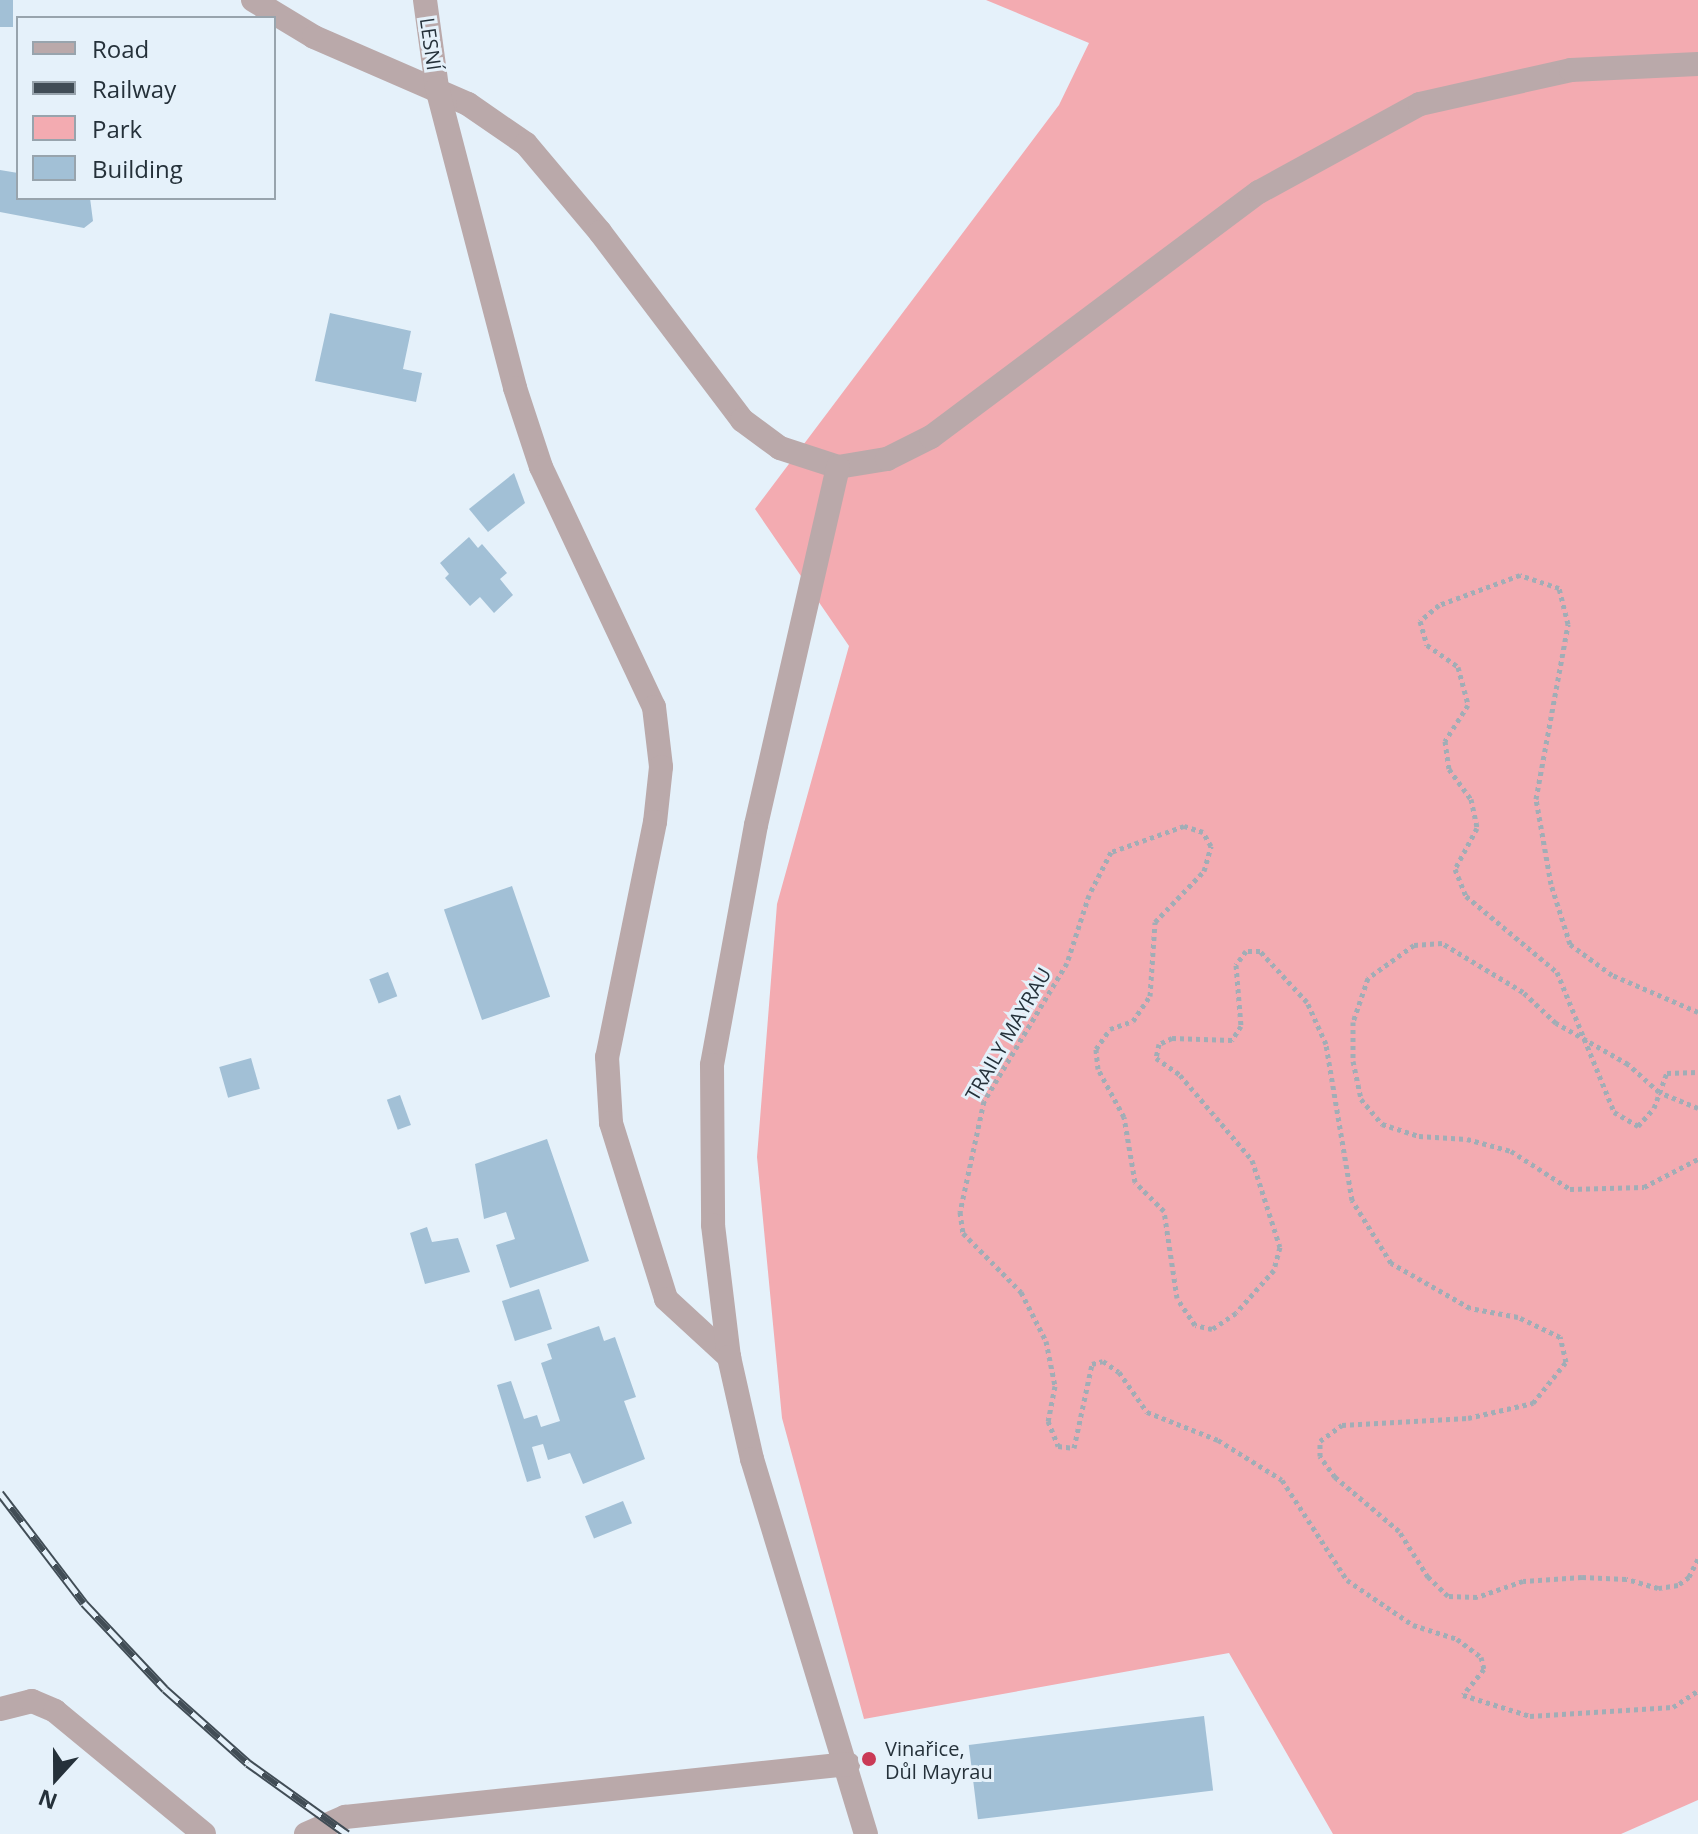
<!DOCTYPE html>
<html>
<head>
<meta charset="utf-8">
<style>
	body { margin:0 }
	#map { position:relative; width:1698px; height:1834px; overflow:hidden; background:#e5f1fa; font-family:"Open Sans",sans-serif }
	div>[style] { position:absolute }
	.green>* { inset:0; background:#f3abb1 }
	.building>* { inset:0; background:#a2c0d6; transform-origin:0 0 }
	.path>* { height:5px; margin-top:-2.5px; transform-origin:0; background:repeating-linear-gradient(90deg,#a1adb6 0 4px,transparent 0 8px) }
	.minor>* { height:24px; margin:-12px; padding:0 12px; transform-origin:12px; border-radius:12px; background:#baa9aa }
	.rail>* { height:9px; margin-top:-4.5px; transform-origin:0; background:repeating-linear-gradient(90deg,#e5f1fa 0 18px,#414d56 0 36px); box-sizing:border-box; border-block:2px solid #414d56 }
	.dots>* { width:22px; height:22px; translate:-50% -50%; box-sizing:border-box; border:4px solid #e5f1fa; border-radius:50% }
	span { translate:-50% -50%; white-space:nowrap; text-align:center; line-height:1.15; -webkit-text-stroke:6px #e5f1fa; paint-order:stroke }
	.street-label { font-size:20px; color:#25313a }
	.poi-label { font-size:20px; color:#25313a }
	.left { translate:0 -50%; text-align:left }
	.legend { position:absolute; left:16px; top:16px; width:260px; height:184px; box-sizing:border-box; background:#e5f1fa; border:2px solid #98a4ad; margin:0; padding:10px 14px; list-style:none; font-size:24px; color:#25313a }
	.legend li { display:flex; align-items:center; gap:16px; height:40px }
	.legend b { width:40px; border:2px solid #98a4ad }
	.north { position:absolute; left:16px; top:1738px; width:80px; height:80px; -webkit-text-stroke:6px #e5f1fa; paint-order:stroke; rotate:201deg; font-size:22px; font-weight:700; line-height:32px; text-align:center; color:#25313a }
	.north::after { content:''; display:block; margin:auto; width:28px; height:36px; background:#25313a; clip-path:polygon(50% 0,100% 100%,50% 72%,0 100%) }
</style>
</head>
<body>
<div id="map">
	<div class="green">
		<div style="clip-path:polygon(986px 0,1698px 0,1698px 1800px,1621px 1834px,1333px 1834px,1229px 1653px,864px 1719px,782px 1418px,757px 1157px,777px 904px,849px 646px,755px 509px,1059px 105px,1089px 43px)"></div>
	</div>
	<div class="building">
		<div style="left:0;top:0;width:13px;height:27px"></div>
		<div style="clip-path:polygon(0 170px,18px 173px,18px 198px,90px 198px,93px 221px,84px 228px,0 212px)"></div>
		<div style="clip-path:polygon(330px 313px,411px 331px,403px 369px,422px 373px,416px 402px,315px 381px)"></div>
		<div style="clip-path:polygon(514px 473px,525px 503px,488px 532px,469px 509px)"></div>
		<div style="clip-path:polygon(469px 537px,478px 548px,482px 544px,507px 573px,500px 579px,513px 595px,494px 613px,480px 597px,470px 606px,445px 578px,449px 574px,440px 563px)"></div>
		<div style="left:512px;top:886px;width:117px;height:72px;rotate:71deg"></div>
		<div style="left:388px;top:972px;width:26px;height:20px;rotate:69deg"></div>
		<div style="left:251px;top:1058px;width:32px;height:33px;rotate:74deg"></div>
		<div style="left:400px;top:1095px;width:32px;height:14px;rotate:70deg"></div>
		<div style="clip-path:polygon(547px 1139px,589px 1261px,510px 1288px,496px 1245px,515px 1239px,506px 1212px,484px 1219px,475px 1164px)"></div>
		<div style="clip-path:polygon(427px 1227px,432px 1242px,458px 1238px,470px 1272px,425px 1284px,410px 1233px)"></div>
		<div style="left:539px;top:1289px;width:42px;height:39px;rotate:72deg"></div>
		<div style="clip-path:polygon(599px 1326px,604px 1341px,615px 1337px,636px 1397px,624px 1401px,645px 1459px,583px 1484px,570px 1453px,548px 1460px,543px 1444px,532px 1447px,541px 1478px,527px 1482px,497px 1385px,511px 1381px,524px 1419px,537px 1415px,541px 1427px,560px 1421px,541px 1363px,552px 1359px,547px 1344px)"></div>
		<div style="left:623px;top:1501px;width:24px;height:41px;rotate:68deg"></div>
		<div style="left:1204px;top:1716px;width:75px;height:237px;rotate:83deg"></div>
	</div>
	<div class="path">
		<div style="left:1698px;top:1012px;width:94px;rotate:-156.7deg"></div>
		<div style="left:1612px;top:975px;width:52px;rotate:-143.6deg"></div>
		<div style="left:1570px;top:944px;width:63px;rotate:-107.6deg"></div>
		<div style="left:1551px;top:884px;width:86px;rotate:-100deg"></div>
		<div style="left:1536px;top:799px;width:178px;rotate:-79.6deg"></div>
		<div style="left:1568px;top:624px;width:37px;rotate:-104deg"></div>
		<div style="left:1559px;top:588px;width:41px;rotate:-161.6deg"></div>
		<div style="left:1520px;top:575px;width:86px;rotate:159.7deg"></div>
		<div style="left:1439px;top:605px;width:25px;rotate:140deg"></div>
		<div style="left:1420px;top:621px;width:25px;rotate:74deg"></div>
		<div style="left:1427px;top:645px;width:38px;rotate:35deg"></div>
		<div style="left:1458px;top:667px;width:39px;rotate:75deg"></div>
		<div style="left:1468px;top:705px;width:43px;rotate:122.6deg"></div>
		<div style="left:1445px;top:741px;width:28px;rotate:82deg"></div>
		<div style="left:1449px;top:769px;width:37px;rotate:54deg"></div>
		<div style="left:1471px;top:799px;width:30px;rotate:78deg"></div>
		<div style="left:1477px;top:828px;width:47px;rotate:118.2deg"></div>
		<div style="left:1455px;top:869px;width:29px;rotate:68deg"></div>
		<div style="left:1466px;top:896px;width:119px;rotate:39.9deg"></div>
		<div style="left:1557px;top:972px;width:151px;rotate:67.8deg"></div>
		<div style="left:1614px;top:1112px;width:28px;rotate:30deg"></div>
		<div style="left:1638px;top:1126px;width:24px;rotate:-48deg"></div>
		<div style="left:1654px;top:1108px;width:37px;rotate:-70deg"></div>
		<div style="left:1667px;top:1073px;width:31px;rotate:-2deg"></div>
		<div style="left:1698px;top:1108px;width:42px;rotate:-157.7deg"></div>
		<div style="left:1659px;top:1092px;width:42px;rotate:-137.9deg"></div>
		<div style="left:1628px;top:1064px;width:83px;rotate:-150.3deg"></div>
		<div style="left:1556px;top:1023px;width:45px;rotate:-136.8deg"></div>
		<div style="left:1523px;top:992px;width:95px;rotate:-148.8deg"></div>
		<div style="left:1442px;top:943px;width:28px;rotate:176deg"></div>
		<div style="left:1414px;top:945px;width:57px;rotate:144.3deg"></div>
		<div style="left:1368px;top:978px;width:46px;rotate:108.8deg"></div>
		<div style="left:1353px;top:1022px;width:39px;rotate:90deg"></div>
		<div style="left:1353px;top:1061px;width:39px;rotate:78deg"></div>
		<div style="left:1361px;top:1099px;width:33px;rotate:50deg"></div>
		<div style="left:1382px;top:1124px;width:39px;rotate:18deg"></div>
		<div style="left:1419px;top:1136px;width:48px;rotate:3.6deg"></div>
		<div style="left:1467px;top:1139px;width:46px;rotate:15.3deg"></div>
		<div style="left:1511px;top:1151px;width:70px;rotate:32.8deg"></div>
		<div style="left:1570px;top:1189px;width:74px;rotate:-1.5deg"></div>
		<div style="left:1644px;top:1187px;width:61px;rotate:-27.4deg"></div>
		<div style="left:1698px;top:1559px;width:20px;rotate:117deg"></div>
		<div style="left:1689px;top:1577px;width:14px;rotate:144deg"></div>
		<div style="left:1678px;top:1585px;width:20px;rotate:171deg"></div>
		<div style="left:1658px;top:1588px;width:33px;rotate:-164deg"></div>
		<div style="left:1626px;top:1579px;width:44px;rotate:-177.4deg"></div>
		<div style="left:1582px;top:1577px;width:59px;rotate:176.1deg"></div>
		<div style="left:1523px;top:1581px;width:49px;rotate:160.8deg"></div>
		<div style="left:1477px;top:1597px;width:29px;rotate:-178deg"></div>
		<div style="left:1448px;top:1596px;width:28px;rotate:-136deg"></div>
		<div style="left:1428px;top:1577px;width:54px;rotate:-122.2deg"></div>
		<div style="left:1399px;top:1531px;width:84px;rotate:-139.8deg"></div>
		<div style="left:1335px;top:1477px;width:26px;rotate:-126deg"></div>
		<div style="left:1320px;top:1456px;width:15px;rotate:-90deg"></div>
		<div style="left:1320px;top:1441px;width:27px;rotate:-36deg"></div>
		<div style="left:1342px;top:1425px;width:126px;rotate:-3.2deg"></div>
		<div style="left:1468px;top:1418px;width:67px;rotate:-13deg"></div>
		<div style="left:1533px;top:1403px;width:53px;rotate:-51.2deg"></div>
		<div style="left:1566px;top:1362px;width:26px;rotate:-103deg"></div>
		<div style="left:1560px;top:1337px;width:47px;rotate:-154.5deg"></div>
		<div style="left:1518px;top:1317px;width:49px;rotate:-169.4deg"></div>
		<div style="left:1470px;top:1308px;width:91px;rotate:-150.3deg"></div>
		<div style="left:1391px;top:1263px;width:74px;rotate:-121.8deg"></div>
		<div style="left:1352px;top:1200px;width:158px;rotate:-99.5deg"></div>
		<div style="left:1326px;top:1044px;width:46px;rotate:-114.3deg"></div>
		<div style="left:1307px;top:1002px;width:69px;rotate:-132.7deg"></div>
		<div style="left:1260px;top:951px;width:14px;rotate:180deg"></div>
		<div style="left:1246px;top:951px;width:17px;rotate:126deg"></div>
		<div style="left:1236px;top:965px;width:61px;rotate:85.3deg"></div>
		<div style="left:1241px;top:1026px;width:17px;rotate:123deg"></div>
		<div style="left:1232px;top:1040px;width:60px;rotate:-178.1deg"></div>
		<div style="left:1172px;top:1038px;width:14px;rotate:155deg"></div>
		<div style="left:1159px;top:1044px;width:14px;rotate:102deg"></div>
		<div style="left:1156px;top:1058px;width:29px;rotate:35deg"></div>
		<div style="left:1180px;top:1075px;width:111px;rotate:49.7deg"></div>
		<div style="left:1252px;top:1160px;width:91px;rotate:72.2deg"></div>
		<div style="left:1280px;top:1247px;width:24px;rotate:105deg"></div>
		<div style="left:1274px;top:1270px;width:57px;rotate:131.5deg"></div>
		<div style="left:1236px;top:1313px;width:29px;rotate:146deg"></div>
		<div style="left:1212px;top:1329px;width:17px;rotate:-167deg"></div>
		<div style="left:1195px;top:1325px;width:32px;rotate:-124deg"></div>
		<div style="left:1177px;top:1298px;width:88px;rotate:-98.5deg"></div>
		<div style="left:1164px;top:1211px;width:41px;rotate:-135deg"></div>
		<div style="left:1135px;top:1182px;width:66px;rotate:-99.6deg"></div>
		<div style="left:1124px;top:1117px;width:55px;rotate:-118.4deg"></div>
		<div style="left:1098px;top:1069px;width:20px;rotate:-96deg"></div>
		<div style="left:1096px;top:1049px;width:24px;rotate:-55deg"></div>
		<div style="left:1110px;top:1029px;width:24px;rotate:-19deg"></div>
		<div style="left:1133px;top:1021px;width:30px;rotate:-56deg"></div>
		<div style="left:1150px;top:996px;width:74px;rotate:-86.1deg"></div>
		<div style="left:1155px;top:922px;width:71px;rotate:-46.1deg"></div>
		<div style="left:1204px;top:871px;width:26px;rotate:-74deg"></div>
		<div style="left:1211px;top:846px;width:16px;rotate:-120deg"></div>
		<div style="left:1203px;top:832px;width:20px;rotate:-162deg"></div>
		<div style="left:1184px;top:826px;width:77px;rotate:160.4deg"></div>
		<div style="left:1111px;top:852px;width:48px;rotate:117.1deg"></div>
		<div style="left:1089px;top:895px;width:71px;rotate:107.9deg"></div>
		<div style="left:1067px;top:963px;width:161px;rotate:121deg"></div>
		<div style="left:984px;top:1101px;width:114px;rotate:102.2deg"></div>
		<div style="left:960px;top:1212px;width:21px;rotate:82deg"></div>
		<div style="left:963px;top:1233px;width:83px;rotate:45.5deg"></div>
		<div style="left:1021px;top:1292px;width:55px;rotate:63deg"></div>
		<div style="left:1046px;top:1341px;width:46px;rotate:78.7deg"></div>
		<div style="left:1055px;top:1386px;width:36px;rotate:101deg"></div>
		<div style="left:1048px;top:1421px;width:27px;rotate:68deg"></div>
		<div style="left:1058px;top:1446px;width:16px;rotate:7deg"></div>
		<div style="left:1074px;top:1448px;width:86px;rotate:-77.9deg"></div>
		<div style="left:1092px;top:1364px;width:11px;rotate:-15deg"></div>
		<div style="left:1103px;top:1361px;width:19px;rotate:35deg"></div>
		<div style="left:1119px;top:1372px;width:49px;rotate:55deg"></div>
		<div style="left:1147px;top:1412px;width:76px;rotate:21.5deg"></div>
		<div style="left:1218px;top:1440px;width:75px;rotate:32deg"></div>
		<div style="left:1282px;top:1480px;width:119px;rotate:57deg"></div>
		<div style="left:1347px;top:1580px;width:80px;rotate:34.3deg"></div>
		<div style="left:1413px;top:1625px;width:46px;rotate:17.7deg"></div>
		<div style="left:1457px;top:1639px;width:30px;rotate:37deg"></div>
		<div style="left:1481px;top:1657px;width:12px;rotate:76deg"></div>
		<div style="left:1484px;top:1669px;width:33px;rotate:129deg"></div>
		<div style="left:1463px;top:1695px;width:70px;rotate:17.4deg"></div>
		<div style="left:1530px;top:1716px;width:143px;rotate:-3.6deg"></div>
		<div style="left:1673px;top:1707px;width:30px;rotate:-33deg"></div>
	</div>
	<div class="minor">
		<div style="left:253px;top:0;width:71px;rotate:31.2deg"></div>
		<div style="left:314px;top:37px;width:168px;rotate:23.5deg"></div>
		<div style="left:468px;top:104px;width:70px;rotate:34.6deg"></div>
		<div style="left:526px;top:144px;width:115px;rotate:49.9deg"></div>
		<div style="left:600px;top:232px;width:236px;rotate:52.9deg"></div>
		<div style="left:742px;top:420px;width:47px;rotate:36.4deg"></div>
		<div style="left:780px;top:448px;width:61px;rotate:18.1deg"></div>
		<div style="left:838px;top:467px;width:50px;rotate:-9.3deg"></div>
		<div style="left:887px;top:459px;width:49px;rotate:-26.6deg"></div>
		<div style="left:931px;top:437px;width:409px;rotate:-36.8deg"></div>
		<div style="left:1259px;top:192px;width:183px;rotate:-28.7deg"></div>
		<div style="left:1420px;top:104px;width:155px;rotate:-12.7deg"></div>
		<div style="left:1571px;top:70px;width:127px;rotate:-2.7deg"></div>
		<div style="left:425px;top:0;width:89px;rotate:82.2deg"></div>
		<div style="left:437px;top:88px;width:310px;rotate:75.4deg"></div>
		<div style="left:515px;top:388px;width:83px;rotate:71.8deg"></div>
		<div style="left:541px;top:467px;width:265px;rotate:64.8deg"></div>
		<div style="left:654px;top:707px;width:60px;rotate:83.3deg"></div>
		<div style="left:661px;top:767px;width:55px;rotate:96.2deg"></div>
		<div style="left:655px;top:822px;width:240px;rotate:101.5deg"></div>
		<div style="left:607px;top:1057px;width:66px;rotate:86.5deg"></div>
		<div style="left:611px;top:1123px;width:184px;rotate:72.6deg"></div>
		<div style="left:666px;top:1299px;width:86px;rotate:42.6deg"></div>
		<div style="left:838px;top:467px;width:367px;rotate:102.9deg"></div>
		<div style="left:756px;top:825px;width:244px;rotate:100.4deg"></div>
		<div style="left:712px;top:1065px;width:160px;rotate:89.6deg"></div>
		<div style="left:713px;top:1225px;width:133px;rotate:83.1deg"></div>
		<div style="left:729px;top:1357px;width:105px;rotate:77.3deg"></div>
		<div style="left:752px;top:1459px;width:392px;rotate:73.1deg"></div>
		<div style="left:0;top:1709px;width:33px;rotate:-14deg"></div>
		<div style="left:32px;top:1701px;width:25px;rotate:23deg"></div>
		<div style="left:55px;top:1711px;width:193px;rotate:39.5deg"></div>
		<div style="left:306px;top:1834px;width:43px;rotate:-23.6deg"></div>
		<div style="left:345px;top:1817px;width:506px;rotate:-6.01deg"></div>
	</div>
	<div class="rail">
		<div style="left:0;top:1493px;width:138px;rotate:52.6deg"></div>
		<div style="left:84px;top:1603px;width:118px;rotate:46.7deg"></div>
		<div style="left:165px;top:1689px;width:111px;rotate:41.7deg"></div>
		<div style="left:248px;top:1763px;width:122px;rotate:35.6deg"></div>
	</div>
	<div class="dots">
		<div style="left:869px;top:1759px;background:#ca3a56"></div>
	</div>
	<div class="street-label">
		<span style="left:431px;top:44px;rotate:82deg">LESNÍ</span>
		<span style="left:1008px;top:1034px;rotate:-60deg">TRAILY MAYRAU</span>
	</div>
	<div class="poi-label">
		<span class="left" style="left:885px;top:1760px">Vinařice,<br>Důl Mayrau</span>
	</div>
	<ul class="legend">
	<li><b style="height:10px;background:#baa9aa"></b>Road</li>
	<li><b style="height:10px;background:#414d56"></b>Railway</li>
	<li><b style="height:22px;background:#f3abb1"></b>Park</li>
	<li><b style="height:22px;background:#a2c0d6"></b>Building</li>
	</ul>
	<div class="north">N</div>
</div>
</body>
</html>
